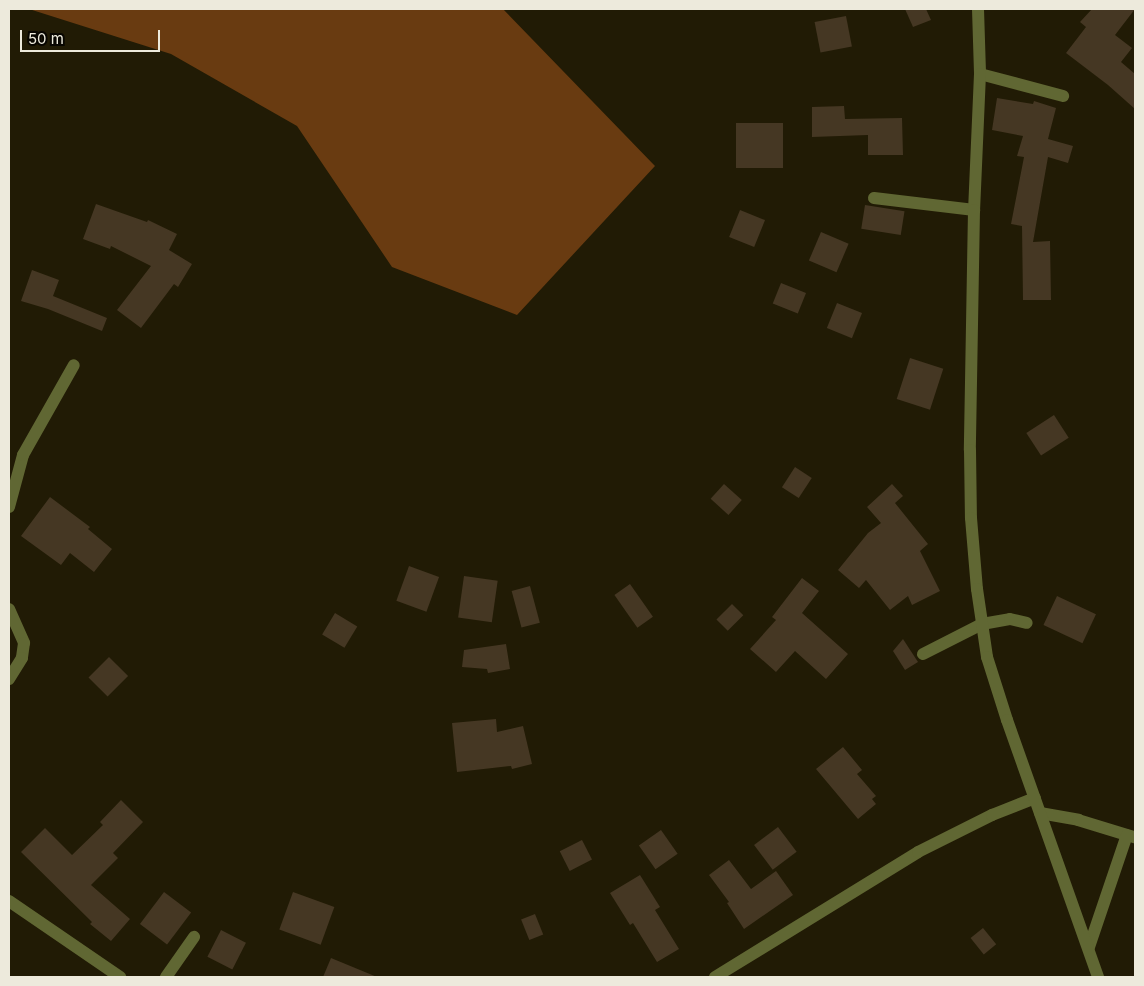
<!DOCTYPE html>
<html>
<head>
<meta charset="utf-8">
<style>
	body { margin:0 }
	#map { position:relative; width:1144px; height:986px; overflow:hidden; background:#211b05; font-family:Inter,sans-serif }
	div>[style] { position:absolute }
	.forest>* { inset:0; background:#693b11 }
	.building>* { inset:0; background:#453723; transform-origin:0 0 }
	.minor>* { height:12px; margin:-6px; padding:0 6px; transform-origin:6px; border-radius:6px; background:#606733 }
	.tertiary>* { height:12px; margin:-6px; padding:0 6px; transform-origin:6px; border-radius:6px; background:#606733 }
	span { translate:-50% -50%; white-space:nowrap; text-align:center; line-height:1.15; -webkit-text-stroke:4px #080601; paint-order:stroke }
	.frame { position:absolute; inset:0; border:10px solid #edeadc; pointer-events:none }
	.scale { position:absolute; left:20px; top:30px; width:140px; height:22px; box-sizing:border-box; border:2px solid #edeadc; border-top:0; padding-left:6px; font-size:15px; line-height:18px; white-space:nowrap; color:#edeadc; -webkit-text-stroke:4px #080601; paint-order:stroke }
</style>
</head>
<body>
<div id="map">
	<div class="forest">
		<div style="clip-path:polygon(29px 9px,503px 9px,655px 166px,517px 315px,392px 267px,297px 126px,171px 54px)"></div>
	</div>
	<div class="building">
		<div style="clip-path:polygon(905px 9px,926px 9px,931px 20px,913px 27px)"></div>
		<div style="clip-path:polygon(1092px 9px,1135px 9px,1115px 35px,1132px 48px,1121px 62px,1135px 74px,1135px 109px,1108px 85px,1066px 53px,1086px 27px,1080px 22px)"></div>
		<div style="left:846px;top:16px;width:31px;height:32px;rotate:79deg"></div>
		<div style="clip-path:polygon(997px 98px,1033px 104px,1034px 101px,1056px 108px,1048px 139px,1073px 146px,1068px 163px,1048px 157px,1033px 242px,1050px 241px,1051px 300px,1023px 300px,1022px 226px,1011px 224px,1024px 157px,1017px 156px,1023px 136px,992px 130px)"></div>
		<div style="clip-path:polygon(844px 106px,845px 119px,902px 118px,903px 155px,868px 155px,868px 135px,812px 137px,812px 107px)"></div>
		<div style="left:736px;top:123px;width:47px;height:45px"></div>
		<div style="clip-path:polygon(96px 204px,147px 222px,148px 220px,177px 234px,169px 250px,192px 264px,178px 287px,174px 284px,141px 328px,117px 310px,151px 266px,111px 246px,110px 249px,83px 239px)"></div>
		<div style="left:865px;top:205px;width:40px;height:24px;rotate:9deg"></div>
		<div style="left:740px;top:210px;width:27px;height:29px;rotate:22deg"></div>
		<div style="left:821px;top:232px;width:30px;height:31px;rotate:23deg"></div>
		<div style="clip-path:polygon(32px 270px,59px 280px,53px 296px,107px 318px,102px 331px,48px 309px,21px 301px)"></div>
		<div style="left:781px;top:283px;width:27px;height:22px;rotate:22deg"></div>
		<div style="left:837px;top:303px;width:27px;height:27px;rotate:22deg"></div>
		<div style="left:910px;top:358px;width:35px;height:43px;rotate:18deg"></div>
		<div style="left:1054px;top:415px;width:27px;height:33px;rotate:57deg"></div>
		<div style="left:795px;top:467px;width:20px;height:24px;rotate:33deg"></div>
		<div style="left:724px;top:484px;width:24px;height:20px;rotate:42deg"></div>
		<div style="clip-path:polygon(892px 484px,903px 496px,895px 503px,928px 544px,920px 551px,940px 591px,912px 605px,908px 596px,890px 610px,866px 580px,859px 588px,838px 570px,868px 533px,881px 523px,867px 507px)"></div>
		<div style="clip-path:polygon(50px 497px,90px 527px,88px 529px,112px 549px,94px 572px,70px 553px,61px 565px,21px 536px)"></div>
		<div style="left:409px;top:566px;width:32px;height:37px;rotate:20deg"></div>
		<div style="left:464px;top:576px;width:34px;height:42px;rotate:8deg"></div>
		<div style="clip-path:polygon(802px 578px,819px 591px,802px 613px,848px 654px,826px 679px,795px 651px,776px 672px,750px 649px,776px 620px,772px 617px)"></div>
		<div style="left:630px;top:584px;width:40px;height:19px;rotate:55deg"></div>
		<div style="left:530px;top:586px;width:38px;height:19px;rotate:75deg"></div>
		<div style="left:1057px;top:596px;width:43px;height:32px;rotate:25deg"></div>
		<div style="left:732px;top:604px;width:16px;height:22px;rotate:45deg"></div>
		<div style="left:335px;top:613px;width:26px;height:25px;rotate:31deg"></div>
		<div style="clip-path:polygon(903px 639px,918px 662px,905px 670px,893px 651px)"></div>
		<div style="clip-path:polygon(506px 644px,510px 669px,488px 673px,487px 669px,462px 667px,464px 650px)"></div>
		<div style="left:109px;top:657px;width:27px;height:29px;rotate:45deg"></div>
		<div style="clip-path:polygon(496px 719px,497px 732px,523px 726px,532px 764px,512px 769px,511px 766px,457px 772px,452px 723px)"></div>
		<div style="clip-path:polygon(843px 747px,862px 770px,857px 774px,876px 796px,872px 799px,876px 804px,858px 819px,816px 769px)"></div>
		<div style="clip-path:polygon(121px 800px,143px 822px,113px 853px,118px 858px,91px 885px,130px 919px,111px 941px,90px 924px,92px 922px,21px 852px,45px 828px,72px 855px,103px 825px,100px 822px)"></div>
		<div style="left:778px;top:827px;width:31px;height:30px;rotate:53deg"></div>
		<div style="left:661px;top:830px;width:29px;height:27px;rotate:55deg"></div>
		<div style="left:582px;top:840px;width:22px;height:25px;rotate:63deg"></div>
		<div style="clip-path:polygon(729px 860px,751px 889px,776px 871px,793px 895px,744px 929px,727px 903px,729px 902px,709px 875px)"></div>
		<div style="clip-path:polygon(640px 875px,660px 907px,655px 910px,679px 949px,657px 962px,633px 923px,630px 925px,610px 893px)"></div>
		<div style="left:164px;top:892px;width:34px;height:40px;rotate:37deg"></div>
		<div style="left:293px;top:892px;width:44px;height:40px;rotate:20deg"></div>
		<div style="left:535px;top:914px;width:22px;height:15px;rotate:68deg"></div>
		<div style="left:983px;top:928px;width:21px;height:16px;rotate:51deg"></div>
		<div style="left:221px;top:930px;width:28px;height:30px;rotate:27deg"></div>
		<div style="clip-path:polygon(331px 958px,377px 977px,323px 977px)"></div>
	</div>
	<div class="minor">
		<div style="left:980px;top:74px;width:86px;rotate:14.8deg"></div>
		<div style="left:874px;top:198px;width:101px;rotate:6.8deg"></div>
		<div style="left:9px;top:507px;width:54px;rotate:-74.9deg"></div>
		<div style="left:23px;top:455px;width:103px;rotate:-60.5deg"></div>
		<div style="left:9px;top:609px;width:37px;rotate:66deg"></div>
		<div style="left:24px;top:643px;width:15px;rotate:98deg"></div>
		<div style="left:22px;top:658px;width:25px;rotate:122deg"></div>
		<div style="left:923px;top:654px;width:66px;rotate:-27deg"></div>
		<div style="left:982px;top:624px;width:28px;rotate:-10deg"></div>
		<div style="left:1010px;top:619px;width:17px;rotate:13deg"></div>
		<div style="left:1040px;top:813px;width:39px;rotate:10deg"></div>
		<div style="left:1078px;top:820px;width:59px;rotate:16.9deg"></div>
		<div style="left:9px;top:901px;width:135px;rotate:34.4deg"></div>
		<div style="left:1089px;top:947px;width:118px;rotate:-71.3deg"></div>
		<div style="left:166px;top:977px;width:49px;rotate:-55deg"></div>
		<div style="left:715px;top:977px;width:238px;rotate:-31.6deg"></div>
		<div style="left:918px;top:852px;width:83px;rotate:-26.6deg"></div>
		<div style="left:992px;top:815px;width:46px;rotate:-21.6deg"></div>
	</div>
	<div class="tertiary">
		<div style="left:978px;top:9px;width:65px;rotate:88.2deg"></div>
		<div style="left:980px;top:74px;width:136px;rotate:92.5deg"></div>
		<div style="left:974px;top:210px;width:240px;rotate:91deg"></div>
		<div style="left:970px;top:450px;width:68px;rotate:89.2deg"></div>
		<div style="left:971px;top:518px;width:71px;rotate:85.2deg"></div>
		<div style="left:977px;top:589px;width:69px;rotate:81.6deg"></div>
		<div style="left:987px;top:657px;width:66px;rotate:72.4deg"></div>
		<div style="left:1007px;top:720px;width:273px;rotate:70.5deg"></div>
	</div>
	<div class="frame"></div>
	<div class="scale">50 m</div>
</div>
</body>
</html>
